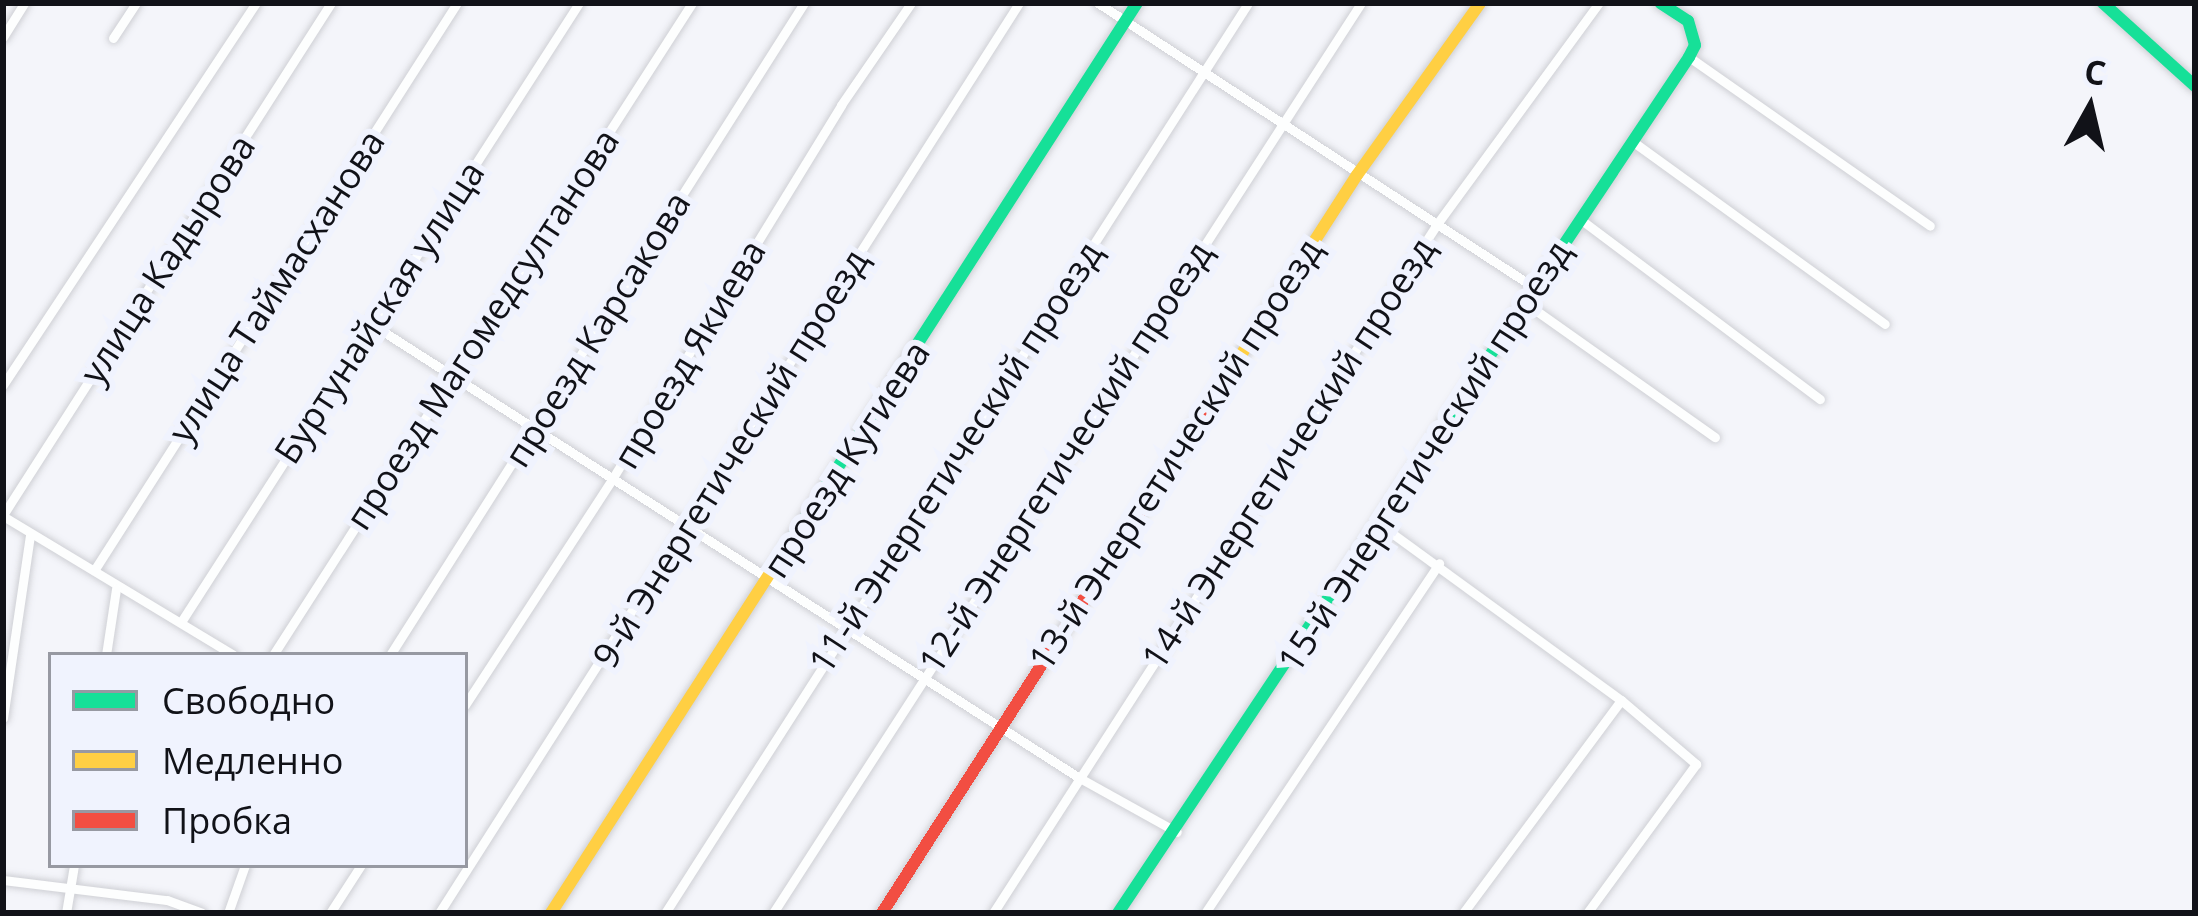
<!DOCTYPE html>
<html>
<head>
<meta charset="utf-8">
<style>
	body { margin:0 }
	#map { position:relative; width:2198px; height:916px; overflow:hidden; background:#f4f5fa; font-family:"Open Sans",sans-serif }
	div>[style] { position:absolute }
	.roads { filter:drop-shadow(0 0 3px #cfd0d5) drop-shadow(0 0 3px #cfd0d5) }
	.street>* { height:9px; margin:-4.5px; padding:0 4.5px; transform-origin:4.5px; border-radius:4.5px; background:#fdfefe }
	.fast>* { height:12px; margin:-6px; padding:0 6px; transform-origin:6px; border-radius:6px; background:#16e098 }
	.slow>* { height:12px; margin:-6px; padding:0 6px; transform-origin:6px; border-radius:6px; background:#ffcf43 }
	.jam>* { height:12px; margin:-6px; padding:0 6px; transform-origin:6px; border-radius:6px; background:#f24e42 }
	span { translate:-50% -50%; white-space:nowrap; text-align:center; line-height:1.15; -webkit-text-stroke:12px #f0f3fe; paint-order:stroke }
	.street-label { font-size:36px; color:#111218 }
	.frame { position:absolute; inset:0; border:6px solid #111218; pointer-events:none }
	.legend { position:absolute; left:48px; top:652px; width:420px; height:216px; box-sizing:border-box; background:#f0f3fe; border:3px solid #9799a2; margin:0; padding:15px 21px; list-style:none; font-size:36px; color:#111218 }
	.legend li { display:flex; align-items:center; gap:24px; height:60px }
	.legend b { width:60px; border:3px solid #9799a2 }
	.north { position:absolute; left:2030px; top:48px; width:120px; height:120px; -webkit-text-stroke:9px #f0f3fe; paint-order:stroke; rotate:8deg; font-size:33px; font-weight:700; line-height:48px; text-align:center; color:#111218 }
	.north::after { content:''; display:block; margin:auto; width:42px; height:54px; background:#111218; clip-path:polygon(50% 0,100% 100%,50% 72%,0 100%) }
</style>
</head>
<body>
<div id="map">
	<div class="roads">
		<div class="street">
			<div style="left:1098px;top:3px;width:522px;rotate:33.11deg"></div>
			<div style="left:3px;top:37px;width:40px;rotate:-58deg"></div>
			<div style="left:113px;top:38px;width:42px;rotate:-56.7deg"></div>
			<div style="left:1689px;top:57px;width:294px;rotate:35deg"></div>
			<div style="left:1632px;top:141px;width:312px;rotate:35.9deg"></div>
			<div style="left:1580px;top:219px;width:300px;rotate:36.9deg"></div>
			<div style="left:1524px;top:302px;width:234px;rotate:35.3deg"></div>
			<div style="left:370px;top:323px;width:841px;rotate:32.67deg"></div>
			<div style="left:1078px;top:777px;width:113px;rotate:29.1deg"></div>
			<div style="left:3px;top:385px;width:458px;rotate:-56.5deg"></div>
			<div style="left:3px;top:515px;width:608px;rotate:-57.36deg"></div>
			<div style="left:3px;top:516px;width:269px;rotate:31.1deg"></div>
			<div style="left:1378px;top:523px;width:301px;rotate:36.1deg"></div>
			<div style="left:1621px;top:700px;width:99px;rotate:40.5deg"></div>
			<div style="left:1696px;top:764px;width:185px;rotate:126.2deg"></div>
			<div style="left:95px;top:569px;width:672px;rotate:-57.4deg"></div>
			<div style="left:181px;top:622px;width:736px;rotate:-57.26deg"></div>
			<div style="left:106px;top:655px;width:67px;rotate:-81.4deg"></div>
			<div style="left:273px;top:655px;width:775px;rotate:-57.27deg"></div>
			<div style="left:390px;top:655px;width:772px;rotate:-57.59deg"></div>
			<div style="left:465px;top:705px;width:273px;rotate:-56.9deg"></div>
			<div style="left:614px;top:476px;width:435px;rotate:-58.5deg"></div>
			<div style="left:841px;top:105px;width:124px;rotate:-55.5deg"></div>
			<div style="left:3px;top:718px;width:185px;rotate:-81.6deg"></div>
			<div style="left:3px;top:880px;width:165px;rotate:7deg"></div>
			<div style="left:167px;top:900px;width:37px;rotate:20deg"></div>
			<div style="left:66px;top:913px;width:49px;rotate:-80.5deg"></div>
			<div style="left:228px;top:913px;width:51px;rotate:-70.5deg"></div>
			<div style="left:330px;top:913px;width:57px;rotate:-57.1deg"></div>
			<div style="left:439px;top:913px;width:1079px;rotate:-57.49deg"></div>
			<div style="left:665px;top:913px;width:1081px;rotate:-57.35deg"></div>
			<div style="left:773px;top:913px;width:1083px;rotate:-57.13deg"></div>
			<div style="left:993px;top:913px;width:820px;rotate:-57.2deg"></div>
			<div style="left:1437px;top:224px;width:274px;rotate:-53.8deg"></div>
			<div style="left:1205px;top:913px;width:421px;rotate:-56.2deg"></div>
			<div style="left:1463px;top:913px;width:265px;rotate:-53.4deg"></div>
		</div>
		<div class="fast">
			<div style="left:2103px;top:3px;width:124px;rotate:42.1deg"></div>
			<div style="left:773px;top:568px;width:672px;rotate:-57.21deg"></div>
			<div style="left:1118px;top:913px;width:1029px;rotate:-56.29deg"></div>
			<div style="left:1689px;top:57px;width:13px;rotate:-63deg"></div>
			<div style="left:1695px;top:45px;width:25px;rotate:-106deg"></div>
			<div style="left:1688px;top:21px;width:33px;rotate:-147deg"></div>
		</div>
		<div class="slow">
			<div style="left:1221px;top:386px;width:251px;rotate:-57.2deg"></div>
			<div style="left:1357px;top:175px;width:211px;rotate:-54.4deg"></div>
			<div style="left:551px;top:913px;width:410px;rotate:-57.2deg"></div>
		</div>
		<div class="jam">
			<div style="left:882px;top:913px;width:627px;rotate:-57.25deg"></div>
		</div>
	</div>
	<div class="street-label">
		<span style="left:167px;top:259px;rotate:-57deg">улица Кадырова</span>
		<span style="left:276px;top:286px;rotate:-57deg">улица Таймасханова</span>
		<span style="left:379px;top:312px;rotate:-57deg">Буртунайская улица</span>
		<span style="left:482px;top:329px;rotate:-57deg">проезд Магомедсултанова</span>
		<span style="left:597px;top:329px;rotate:-58deg">проезд Карсакова</span>
		<span style="left:689px;top:354px;rotate:-59deg">проезд Якиева</span>
		<span style="left:1288px;top:453px;rotate:-57deg">14-й Энергетический проезд</span>
		<span style="left:1175px;top:454px;rotate:-57deg">13-й Энергетический проезд</span>
		<span style="left:1424px;top:456px;rotate:-57deg">15-й Энергетический проезд</span>
		<span style="left:955px;top:457px;rotate:-57deg">11-й Энергетический проезд</span>
		<span style="left:1065px;top:457px;rotate:-57deg">12-й Энергетический проезд</span>
		<span style="left:730px;top:458px;rotate:-58deg">9-й Энергетический проезд</span>
		<span style="left:846px;top:459px;rotate:-57deg">проезд Кугиева</span>
	</div>
	<div class="frame"></div>
	<ul class="legend">
	<li><b style="height:15px;background:#16e098"></b>Свободно</li>
	<li><b style="height:15px;background:#ffcf43"></b>Медленно</li>
	<li><b style="height:15px;background:#f24e42"></b>Пробка</li>
	</ul>
	<div class="north">С</div>
</div>
</body>
</html>
